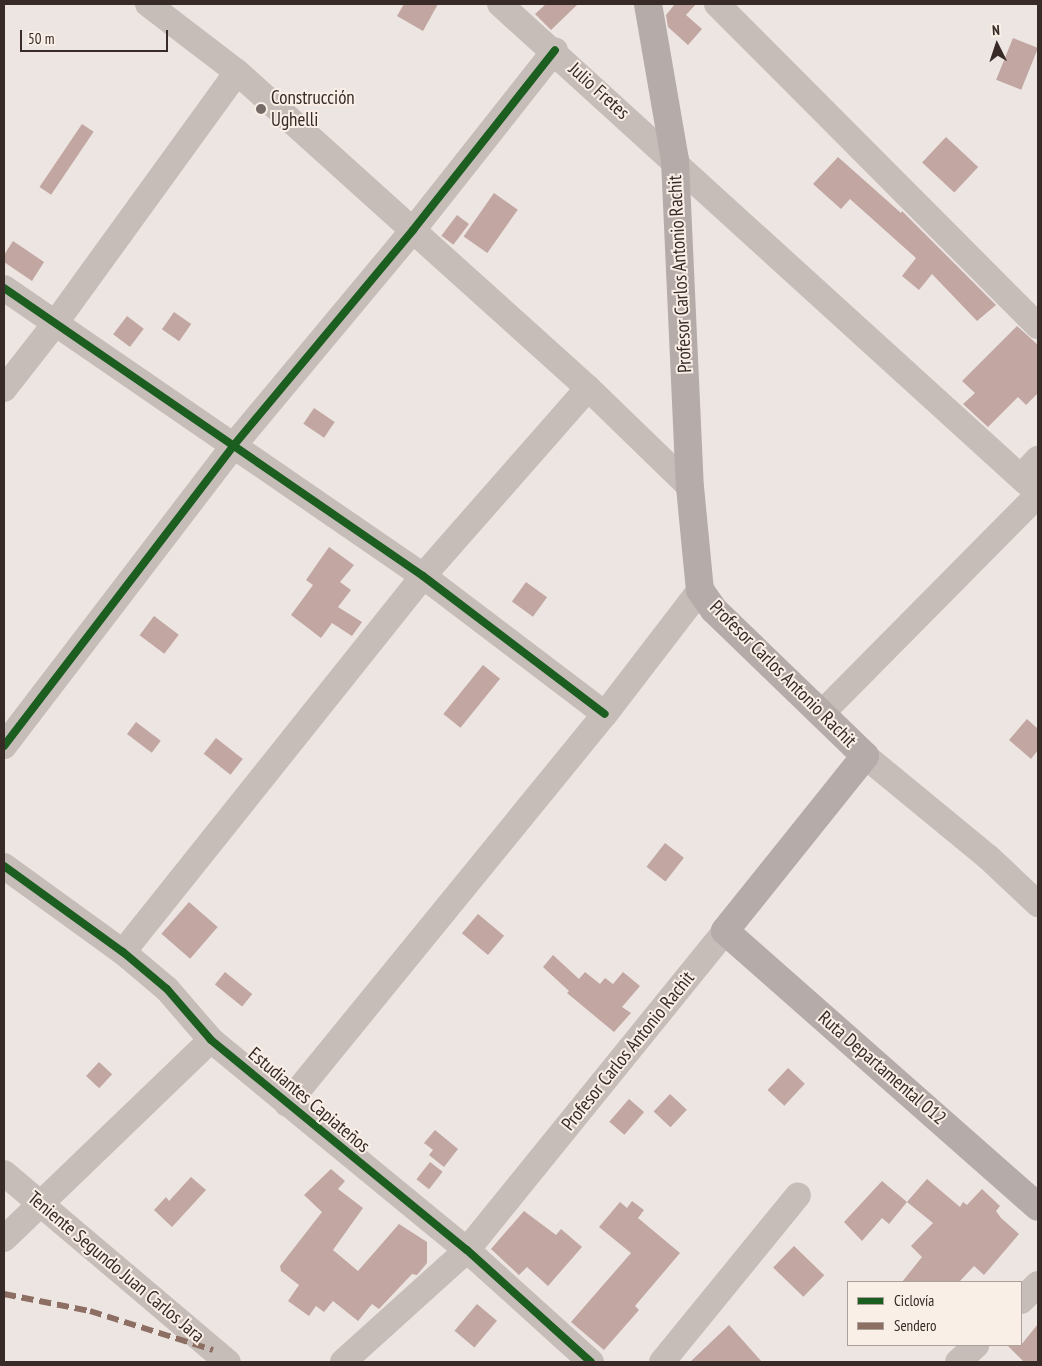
<!DOCTYPE html>
<html>
<head>
<meta charset="utf-8">
<style>
	body { margin:0 }
	#map { position:relative; width:1042px; height:1366px; overflow:hidden; background:#ede5e1; font-family:"PT Sans Narrow",sans-serif }
	div>[style] { position:absolute }
	.building>* { inset:0; background:#c1a6a2; transform-origin:0 0 }
	.minor>* { height:26px; margin:-13px; padding:0 13px; transform-origin:13px; border-radius:13px; background:#c6bdb9 }
	.major>* { height:28px; margin:-14px; padding:0 14px; transform-origin:14px; border-radius:14px; background:#b5aca9 }
	.quiet>* { height:6px; margin-top:-3px; transform-origin:0; background:repeating-linear-gradient(90deg,#8d6e63 0 12px,transparent 0 18px) }
	.cycleway>* { height:8px; margin:-4px; padding:0 4px; transform-origin:4px; border-radius:4px; background:#1b5e20 }
	.dots>* { width:14px; height:14px; translate:-50% -50%; box-sizing:border-box; border:2px solid #faefe7; border-radius:50% }
	span { translate:-50% -50%; white-space:nowrap; text-align:center; line-height:1.15; -webkit-text-stroke:4px #faefe7; paint-order:stroke }
	.street-label { font-size:19px; color:#372a27 }
	.poi-label { font-size:19px; color:#372a27 }
	.left { translate:0 -50%; text-align:left }
	.frame { position:absolute; inset:0; border:5px solid #372a27; pointer-events:none }
	.legend { position:absolute; left:847px; top:1281px; width:175px; height:65px; box-sizing:border-box; background:#faefe7; border:1px solid #aca09a; margin:0; padding:6px 9px; list-style:none; font-size:15px; color:#372a27 }
	.legend li { display:flex; align-items:center; gap:10px; height:25px }
	.legend b { width:25px; border:1px solid #aca09a }
	.north { position:absolute; left:972px; top:20px; width:50px; height:50px; -webkit-text-stroke:4px #faefe7; paint-order:stroke; rotate:356deg; font-size:14px; font-weight:700; line-height:20px; text-align:center; color:#372a27 }
	.north::after { content:''; display:block; margin:auto; width:18px; height:22px; background:#372a27; clip-path:polygon(50% 0,100% 100%,50% 72%,0 100%) }
	.scale { position:absolute; left:20px; top:30px; width:148px; height:22px; box-sizing:border-box; border:2px solid #372a27; border-top:0; padding-left:6px; font-size:15px; line-height:18px; white-space:nowrap; color:#372a27; -webkit-text-stroke:4px #faefe7; paint-order:stroke }
</style>
</head>
<body>
<div id="map">
	<div class="building">
		<div style="clip-path:polygon(404px 4px,438px 4px,423px 31px,397px 16px)"></div>
		<div style="clip-path:polygon(546px 4px,578px 4px,551px 30px,535px 14px)"></div>
		<div style="clip-path:polygon(675px 4px,696px 4px,686px 15px,702px 29px,688px 45px,668px 27px,666px 15px)"></div>
		<div style="left:1013px;top:38px;width:27px;height:45px;rotate:22deg"></div>
		<div style="left:82px;top:124px;width:14px;height:76px;rotate:34deg"></div>
		<div style="left:946px;top:137px;width:44px;height:35px;rotate:43deg"></div>
		<div style="clip-path:polygon(838px 157px,901px 213px,902px 211px,996px 305px,977px 321px,932px 274px,919px 290px,902px 276px,916px 258px,850px 199px,841px 209px,813px 184px)"></div>
		<div style="left:494px;top:193px;width:29px;height:53px;rotate:35deg"></div>
		<div style="left:457px;top:215px;width:15px;height:26px;rotate:37deg"></div>
		<div style="clip-path:polygon(13px 241px,44px 262px,32px 281px,4px 262px,4px 255px)"></div>
		<div style="left:174px;top:312px;width:21px;height:21px;rotate:35deg"></div>
		<div style="left:127px;top:316px;width:21px;height:23px;rotate:37deg"></div>
		<div style="clip-path:polygon(1017px 326px,1038px 345px,1038px 393px,1026px 405px,1018px 397px,988px 427px,963px 404px,975px 393px,962px 381px)"></div>
		<div style="left:314px;top:408px;width:25px;height:19px;rotate:34deg"></div>
		<div style="clip-path:polygon(329px 547px,354px 565px,340px 582px,351px 590px,338px 607px,362px 622px,352px 636px,332px 623px,321px 638px,291px 615px,313px 585px,306px 580px)"></div>
		<div style="left:526px;top:582px;width:26px;height:24px;rotate:36deg"></div>
		<div style="left:154px;top:616px;width:31px;height:24px;rotate:37deg"></div>
		<div style="left:483px;top:665px;width:22px;height:63px;rotate:39deg"></div>
		<div style="clip-path:polygon(1027px 719px,1038px 729px,1038px 750px,1031px 759px,1009px 740px)"></div>
		<div style="left:136px;top:722px;width:31px;height:15px;rotate:37deg"></div>
		<div style="left:216px;top:738px;width:34px;height:20px;rotate:38deg"></div>
		<div style="left:665px;top:843px;width:24px;height:30px;rotate:38deg"></div>
		<div style="left:189px;top:902px;width:38px;height:42px;rotate:41deg"></div>
		<div style="left:478px;top:914px;width:34px;height:25px;rotate:40deg"></div>
		<div style="clip-path:polygon(553px 955px,579px 979px,585px 972px,600px 984px,605px 978px,613px 984px,623px 972px,640px 986px,622px 1007px,631px 1013px,614px 1032px,567px 993px,569px 991px,543px 967px)"></div>
		<div style="left:225px;top:972px;width:35px;height:16px;rotate:39deg"></div>
		<div style="left:99px;top:1062px;width:18px;height:19px;rotate:43deg"></div>
		<div style="left:788px;top:1068px;width:23px;height:30px;rotate:43deg"></div>
		<div style="left:670px;top:1094px;width:23px;height:24px;rotate:43deg"></div>
		<div style="left:629px;top:1099px;width:20px;height:30px;rotate:41deg"></div>
		<div style="clip-path:polygon(435px 1130px,458px 1149px,444px 1167px,429px 1155px,433px 1150px,424px 1143px)"></div>
		<div style="left:430px;top:1162px;width:16px;height:22px;rotate:38deg"></div>
		<div style="clip-path:polygon(331px 1169px,345px 1181px,338px 1189px,363px 1208px,333px 1250px,358px 1271px,399px 1224px,427px 1242px,427px 1263px,417px 1275px,412px 1274px,379px 1309px,372px 1304px,358px 1321px,333px 1301px,324px 1312px,316px 1306px,309px 1316px,288px 1301px,299px 1285px,281px 1271px,280px 1266px,322px 1212px,304px 1195px)"></div>
		<div style="clip-path:polygon(191px 1177px,206px 1190px,172px 1227px,154px 1210px,166px 1197px,169px 1201px)"></div>
		<div style="clip-path:polygon(927px 1179px,960px 1207px,963px 1202px,967px 1205px,982px 1189px,1000px 1206px,996px 1211px,1001px 1218px,1019px 1234px,984px 1275px,974px 1266px,959px 1282px,902px 1282px,922px 1257px,911px 1246px,933px 1223px,907px 1202px)"></div>
		<div style="clip-path:polygon(882px 1181px,907px 1202px,889px 1224px,882px 1218px,862px 1241px,844px 1222px)"></div>
		<div style="clip-path:polygon(632px 1201px,644px 1210px,638px 1218px,680px 1253px,635px 1306px,639px 1310px,604px 1350px,571px 1322px,631px 1253px,599px 1227px,620px 1202px,627px 1208px)"></div>
		<div style="clip-path:polygon(524px 1211px,556px 1235px,561px 1229px,582px 1247px,548px 1286px,527px 1267px,519px 1275px,491px 1249px)"></div>
		<div style="left:794px;top:1246px;width:42px;height:30px;rotate:44deg"></div>
		<div style="left:477px;top:1304px;width:26px;height:35px;rotate:40deg"></div>
		<div style="clip-path:polygon(1038px 1324px,1038px 1362px,1024px 1362px,1007px 1345px,1021px 1345px)"></div>
		<div style="clip-path:polygon(729px 1325px,762px 1362px,690px 1362px)"></div>
	</div>
	<div class="minor">
		<div style="left:148px;top:4px;width:112px;rotate:37.4deg"></div>
		<div style="left:237px;top:72px;width:472px;rotate:42deg"></div>
		<div style="left:588px;top:388px;width:142px;rotate:44.1deg"></div>
		<div style="left:500px;top:4px;width:727px;rotate:42.27deg"></div>
		<div style="left:717px;top:4px;width:455px;rotate:45.1deg"></div>
		<div style="left:4px;top:288px;width:508px;rotate:34.5deg"></div>
		<div style="left:423px;top:576px;width:228px;rotate:37.2deg"></div>
		<div style="left:4px;top:389px;width:81px;rotate:-52deg"></div>
		<div style="left:54px;top:325px;width:312px;rotate:-54.1deg"></div>
		<div style="left:1021px;top:477px;width:25px;rotate:-47deg"></div>
		<div style="left:821px;top:714px;width:308px;rotate:-45.3deg"></div>
		<div style="left:4px;top:746px;width:379px;rotate:-52.6deg"></div>
		<div style="left:234px;top:445px;width:280px;rotate:-50.2deg"></div>
		<div style="left:413px;top:230px;width:229px;rotate:-51.7deg"></div>
		<div style="left:865px;top:756px;width:159px;rotate:39.4deg"></div>
		<div style="left:988px;top:857px;width:69px;rotate:43.2deg"></div>
		<div style="left:4px;top:866px;width:147px;rotate:35.9deg"></div>
		<div style="left:123px;top:952px;width:57px;rotate:40.1deg"></div>
		<div style="left:167px;top:989px;width:67px;rotate:49.2deg"></div>
		<div style="left:211px;top:1040px;width:331px;rotate:39.4deg"></div>
		<div style="left:467px;top:1250px;width:167px;rotate:42.1deg"></div>
		<div style="left:123px;top:952px;width:481px;rotate:-51.4deg"></div>
		<div style="left:423px;top:576px;width:250px;rotate:-48.7deg"></div>
		<div style="left:287px;top:1104px;width:503px;rotate:-50.81deg"></div>
		<div style="left:605px;top:714px;width:156px;rotate:-52.5deg"></div>
		<div style="left:4px;top:1173px;width:293px;rotate:40.2deg"></div>
		<div style="left:4px;top:1239px;width:287px;rotate:-43.9deg"></div>
		<div style="left:1021px;top:1301px;width:24px;rotate:-45deg"></div>
		<div style="left:343px;top:1362px;width:167px;rotate:-42.1deg"></div>
		<div style="left:467px;top:1250px;width:410px;rotate:-51deg"></div>
		<div style="left:662px;top:1362px;width:215px;rotate:-50.8deg"></div>
		<div style="left:958px;top:1362px;width:25px;rotate:-43deg"></div>
	</div>
	<div class="major">
		<div style="left:648px;top:4px;width:158px;rotate:80.2deg"></div>
		<div style="left:675px;top:160px;width:327px;rotate:87.4deg"></div>
		<div style="left:690px;top:487px;width:103px;rotate:84.5deg"></div>
		<div style="left:700px;top:590px;width:24px;rotate:55deg"></div>
		<div style="left:714px;top:610px;width:210px;rotate:44deg"></div>
		<div style="left:865px;top:756px;width:224px;rotate:128.7deg"></div>
		<div style="left:725px;top:931px;width:417px;rotate:41.4deg"></div>
	</div>
	<div class="quiet">
		<div style="left:4px;top:1294px;width:88px;rotate:11.2deg"></div>
		<div style="left:90px;top:1311px;width:129px;rotate:17.6deg"></div>
	</div>
	<div class="cycleway">
		<div style="left:4px;top:288px;width:508px;rotate:34.5deg"></div>
		<div style="left:423px;top:576px;width:228px;rotate:37.2deg"></div>
		<div style="left:4px;top:746px;width:379px;rotate:-52.6deg"></div>
		<div style="left:234px;top:445px;width:280px;rotate:-50.2deg"></div>
		<div style="left:413px;top:230px;width:229px;rotate:-51.7deg"></div>
		<div style="left:4px;top:866px;width:147px;rotate:35.9deg"></div>
		<div style="left:123px;top:952px;width:57px;rotate:40.1deg"></div>
		<div style="left:167px;top:989px;width:67px;rotate:49.2deg"></div>
		<div style="left:211px;top:1040px;width:331px;rotate:39.4deg"></div>
		<div style="left:467px;top:1250px;width:167px;rotate:42.1deg"></div>
	</div>
	<div class="dots">
		<div style="left:261px;top:109px;background:#776b68"></div>
	</div>
	<div class="street-label">
		<span style="left:599px;top:91px;rotate:42deg">Julio Fretes</span>
		<span style="left:680px;top:274px;rotate:-93deg">Profesor Carlos Antonio Rachit</span>
		<span style="left:783px;top:674px;rotate:45deg">Profesor Carlos Antonio Rachit</span>
		<span style="left:628px;top:1051px;rotate:-51deg">Profesor Carlos Antonio Rachit</span>
		<span style="left:882px;top:1068px;rotate:41deg">Ruta Departamental 012</span>
		<span style="left:309px;top:1100px;rotate:40deg">Estudiantes Capiateños</span>
		<span style="left:116px;top:1267px;rotate:40deg">Teniente Segundo Juan Carlos Jara</span>
	</div>
	<div class="poi-label">
		<span class="left" style="left:271px;top:109px">Construcción<br>Ughelli</span>
	</div>
	<div class="frame"></div>
	<ul class="legend">
	<li><b style="height:6px;background:#1b5e20"></b>Ciclovía</li>
	<li><b style="height:6px;background:#8d6e63"></b>Sendero</li>
	</ul>
	<div class="north">N</div>
	<div class="scale">50 m</div>
</div>
</body>
</html>
